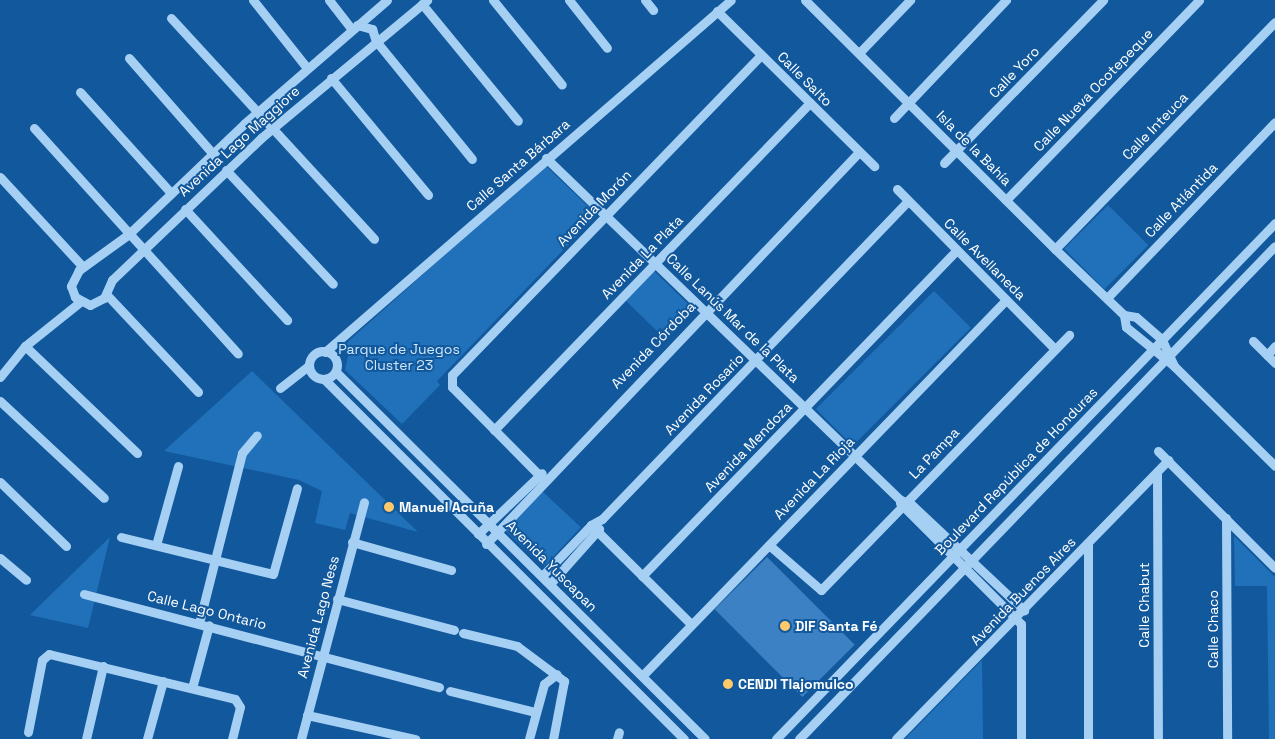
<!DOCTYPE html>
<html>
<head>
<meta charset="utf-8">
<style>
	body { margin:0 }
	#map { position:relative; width:1275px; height:739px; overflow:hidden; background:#12589c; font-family:"Space Grotesk",sans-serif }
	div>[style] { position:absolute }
	.green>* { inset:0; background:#2071b9; transform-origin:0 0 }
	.building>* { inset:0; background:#3b81c3; transform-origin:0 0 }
	.minor>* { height:9px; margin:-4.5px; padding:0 4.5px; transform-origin:4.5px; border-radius:4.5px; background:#a6cff4 }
	.minor>.ring { margin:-4.5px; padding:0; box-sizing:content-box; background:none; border:9px solid #a6cff4; border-radius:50% }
	.dots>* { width:14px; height:14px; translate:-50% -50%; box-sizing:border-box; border:2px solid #12589c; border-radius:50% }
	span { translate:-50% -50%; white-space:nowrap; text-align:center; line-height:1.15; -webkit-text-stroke:4px #12589c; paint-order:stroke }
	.street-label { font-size:14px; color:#fff }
	.park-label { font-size:14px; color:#cfe8fe }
	.poi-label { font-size:14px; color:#fff; font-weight:700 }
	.left { translate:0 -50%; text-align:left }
</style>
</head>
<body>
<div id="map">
	<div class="green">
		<div style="clip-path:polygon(545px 165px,597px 215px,437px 381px,440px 385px,402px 424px,345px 370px,348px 356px,341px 348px)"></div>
		<div style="left:1108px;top:205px;width:57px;height:62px;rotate:45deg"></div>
		<div style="left:654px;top:271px;width:56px;height:41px;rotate:44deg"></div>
		<div style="left:934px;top:291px;width:52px;height:167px;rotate:45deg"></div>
		<div style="clip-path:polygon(252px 371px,418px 532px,350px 513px,345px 530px,315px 523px,322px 491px,299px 480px,164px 451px)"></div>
		<div style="left:542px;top:491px;width:53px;height:54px;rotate:43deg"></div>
		<div style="clip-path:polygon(1234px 536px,1275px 577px,1275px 739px,1269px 739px,1267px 586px,1235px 586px)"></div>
		<div style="clip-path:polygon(110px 537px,88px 628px,30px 615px)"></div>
		<div style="clip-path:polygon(982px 660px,983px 739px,905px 739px)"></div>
	</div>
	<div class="building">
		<div style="left:767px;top:557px;width:124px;height:74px;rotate:45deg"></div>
	</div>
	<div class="minor">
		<div style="left:253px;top:0;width:87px;rotate:51.5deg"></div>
		<div style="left:329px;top:0;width:37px;rotate:52deg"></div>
		<div style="left:387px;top:0;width:189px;rotate:139.1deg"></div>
		<div style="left:244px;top:124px;width:159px;rotate:136.3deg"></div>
		<div style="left:129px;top:234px;width:62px;rotate:144.2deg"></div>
		<div style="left:79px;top:270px;width:18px;rotate:117deg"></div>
		<div style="left:71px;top:286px;width:12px;rotate:70deg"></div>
		<div style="left:75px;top:297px;width:17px;rotate:28deg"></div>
		<div style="left:90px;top:305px;width:16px;rotate:-27deg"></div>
		<div style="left:104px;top:298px;width:20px;rotate:-66deg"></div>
		<div style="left:112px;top:280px;width:206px;rotate:-43.6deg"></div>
		<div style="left:261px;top:138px;width:216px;rotate:-39.7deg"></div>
		<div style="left:493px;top:0;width:109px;rotate:50.9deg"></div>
		<div style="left:569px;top:0;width:61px;rotate:51.6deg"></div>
		<div style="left:645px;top:0;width:13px;rotate:51deg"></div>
		<div style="left:805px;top:0;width:353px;rotate:44.9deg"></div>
		<div style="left:1055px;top:249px;width:95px;rotate:43.7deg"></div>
		<div style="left:1124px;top:315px;width:12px;rotate:9deg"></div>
		<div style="left:1136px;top:317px;width:35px;rotate:41deg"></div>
		<div style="left:1162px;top:340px;width:29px;rotate:65deg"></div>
		<div style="left:422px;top:4px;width:151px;rotate:50.6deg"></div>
		<div style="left:717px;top:11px;width:221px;rotate:44.6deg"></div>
		<div style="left:171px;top:18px;width:300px;rotate:47.4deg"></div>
		<div style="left:357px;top:25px;width:16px;rotate:15deg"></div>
		<div style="left:372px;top:29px;width:13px;rotate:72deg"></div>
		<div style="left:376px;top:41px;width:152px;rotate:50.9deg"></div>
		<div style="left:859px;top:53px;width:74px;rotate:-46.1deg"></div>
		<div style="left:129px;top:58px;width:128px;rotate:48.8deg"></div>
		<div style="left:331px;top:78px;width:152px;rotate:50.3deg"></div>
		<div style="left:80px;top:92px;width:136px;rotate:48deg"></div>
		<div style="left:894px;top:118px;width:163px;rotate:-46.5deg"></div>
		<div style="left:34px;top:128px;width:304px;rotate:47.9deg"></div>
		<div style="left:546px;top:158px;width:491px;rotate:44deg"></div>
		<div style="left:899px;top:499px;width:14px;rotate:25deg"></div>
		<div style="left:912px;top:505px;width:154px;rotate:43.2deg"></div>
		<div style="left:944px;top:163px;width:228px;rotate:-45.7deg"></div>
		<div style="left:226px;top:170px;width:156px;rotate:46.8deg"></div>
		<div style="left:0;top:177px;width:122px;rotate:47.3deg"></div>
		<div style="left:897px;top:189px;width:225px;rotate:45.4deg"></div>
		<div style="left:1006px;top:200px;width:278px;rotate:-46deg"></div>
		<div style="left:185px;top:209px;width:151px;rotate:47.4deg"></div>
		<div style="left:1055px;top:249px;width:316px;rotate:-45.9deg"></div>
		<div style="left:107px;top:295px;width:133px;rotate:46.8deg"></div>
		<div style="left:1107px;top:298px;width:243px;rotate:-46.3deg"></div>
		<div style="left:1124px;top:315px;width:12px;rotate:81deg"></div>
		<div style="left:1126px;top:327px;width:62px;rotate:39.1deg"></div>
		<div style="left:1174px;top:366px;width:142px;rotate:44.7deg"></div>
		<div style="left:1253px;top:341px;width:31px;rotate:45deg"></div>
		<div style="left:25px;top:346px;width:155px;rotate:43.7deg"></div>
		<div class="ring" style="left:309px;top:351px;width:19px;height:19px"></div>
		<div style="left:325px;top:352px;width:537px;rotate:-40.93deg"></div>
		<div style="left:1267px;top:355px;width:12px;rotate:-48deg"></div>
		<div style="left:336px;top:372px;width:520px;rotate:44.84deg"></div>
		<div style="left:0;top:377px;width:40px;rotate:-51deg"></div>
		<div style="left:25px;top:346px;width:70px;rotate:-38.7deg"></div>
		<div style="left:324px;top:379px;width:509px;rotate:45deg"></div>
		<div style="left:280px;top:388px;width:37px;rotate:-38deg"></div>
		<div style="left:0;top:401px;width:142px;rotate:43deg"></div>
		<div style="left:494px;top:430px;width:455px;rotate:-46deg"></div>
		<div style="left:1158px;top:451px;width:165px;rotate:45deg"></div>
		<div style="left:1157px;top:472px;width:267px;rotate:89.8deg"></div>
		<div style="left:545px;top:481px;width:132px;rotate:-134.7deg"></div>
		<div style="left:452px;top:387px;width:12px;rotate:-90deg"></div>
		<div style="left:452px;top:375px;width:445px;rotate:-46deg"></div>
		<div style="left:0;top:482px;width:92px;rotate:44.1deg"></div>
		<div style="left:900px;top:503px;width:171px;rotate:45deg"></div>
		<div style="left:1021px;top:624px;width:115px;rotate:90deg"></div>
		<div style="left:1226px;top:518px;width:221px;rotate:89.7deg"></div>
		<div style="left:591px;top:525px;width:141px;rotate:44.7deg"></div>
		<div style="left:478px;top:534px;width:88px;rotate:-43.6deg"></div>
		<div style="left:121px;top:537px;width:156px;rotate:13.7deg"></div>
		<div style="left:273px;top:574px;width:89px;rotate:-74.4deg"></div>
		<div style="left:352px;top:542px;width:103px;rotate:15.8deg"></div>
		<div style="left:486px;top:544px;width:541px;rotate:-46.42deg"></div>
		<div style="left:156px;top:545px;width:82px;rotate:-74.4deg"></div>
		<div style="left:769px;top:545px;width:69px;rotate:40.9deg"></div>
		<div style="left:821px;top:590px;width:356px;rotate:-45.8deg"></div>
		<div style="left:0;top:558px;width:34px;rotate:40deg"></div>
		<div style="left:542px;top:576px;width:71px;rotate:-46.1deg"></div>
		<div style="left:591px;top:525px;width:13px;rotate:-29deg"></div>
		<div style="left:602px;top:519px;width:441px;rotate:-46.1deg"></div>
		<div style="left:642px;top:576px;width:453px;rotate:-46deg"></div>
		<div style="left:550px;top:584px;width:74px;rotate:-48.3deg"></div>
		<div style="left:84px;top:594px;width:367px;rotate:14.7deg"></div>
		<div style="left:337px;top:599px;width:121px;rotate:14.8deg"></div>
		<div style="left:199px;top:623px;width:175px;rotate:-75.8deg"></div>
		<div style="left:242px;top:453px;width:23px;rotate:-50deg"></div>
		<div style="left:463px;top:633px;width:56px;rotate:13.5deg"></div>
		<div style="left:517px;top:646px;width:59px;rotate:36.7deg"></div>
		<div style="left:564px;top:681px;width:59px;rotate:100.7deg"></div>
		<div style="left:642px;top:676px;width:523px;rotate:-45.93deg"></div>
		<div style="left:192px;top:688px;width:65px;rotate:-74.9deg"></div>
		<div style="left:450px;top:691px;width:88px;rotate:13.9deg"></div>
		<div style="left:307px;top:715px;width:111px;rotate:12.5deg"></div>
		<div style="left:28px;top:732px;width:73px;rotate:-79deg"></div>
		<div style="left:42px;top:660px;width:9px;rotate:-41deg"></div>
		<div style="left:49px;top:654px;width:191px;rotate:13.6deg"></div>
		<div style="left:235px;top:699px;width:9px;rotate:58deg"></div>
		<div style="left:240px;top:707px;width:33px;rotate:104deg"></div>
		<div style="left:86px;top:739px;width:75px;rotate:-76.9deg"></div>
		<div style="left:147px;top:739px;width:60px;rotate:-74.6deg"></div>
		<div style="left:301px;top:739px;width:245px;rotate:-75.1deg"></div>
		<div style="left:529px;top:739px;width:57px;rotate:-74.7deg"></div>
		<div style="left:544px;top:684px;width:16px;rotate:-38deg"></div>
		<div style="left:617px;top:739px;width:7px;rotate:-74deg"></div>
		<div style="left:776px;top:739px;width:718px;rotate:-45.96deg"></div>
		<div style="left:799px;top:739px;width:685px;rotate:-46.01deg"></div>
		<div style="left:896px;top:739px;width:390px;rotate:-45.7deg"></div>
		<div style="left:1088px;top:739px;width:196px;rotate:-90deg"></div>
	</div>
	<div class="dots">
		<div style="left:389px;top:507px;background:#ffc969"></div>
		<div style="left:785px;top:626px;background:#ffc969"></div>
		<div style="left:728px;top:684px;background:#ffc969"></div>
	</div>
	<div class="street-label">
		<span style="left:1014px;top:72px;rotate:-46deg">Calle Yoro</span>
		<span style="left:805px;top:79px;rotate:45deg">Calle Salto</span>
		<span style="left:1093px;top:90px;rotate:-46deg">Calle Nueva Ocotepeque</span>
		<span style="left:1155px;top:126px;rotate:-46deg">Calle Inteuca</span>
		<span style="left:239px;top:141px;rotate:-42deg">Avenida Lago Maggiore</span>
		<span style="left:974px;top:148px;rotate:45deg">Isla de la Bahía</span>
		<span style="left:518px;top:165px;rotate:-41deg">Calle Santa Bárbara</span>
		<span style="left:1181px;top:200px;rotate:-46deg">Calle Atlántida</span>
		<span style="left:594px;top:208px;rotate:-46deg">Avenida Morón</span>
		<span style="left:642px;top:257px;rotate:-46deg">Avenida La Plata</span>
		<span style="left:985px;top:259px;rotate:45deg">Calle Avellaneda</span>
		<span style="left:733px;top:318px;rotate:44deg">Calle Lanús Mar de la Plata</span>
		<span style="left:653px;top:345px;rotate:-46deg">Avenida Córdoba</span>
		<span style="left:704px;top:394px;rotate:-46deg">Avenida Rosario</span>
		<span style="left:748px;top:447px;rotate:-46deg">Avenida Mendoza</span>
		<span style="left:934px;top:453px;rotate:-46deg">La Pampa</span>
		<span style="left:1016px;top:471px;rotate:-46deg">Boulevard República de Honduras</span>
		<span style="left:814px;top:478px;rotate:-46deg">Avenida La Rioja</span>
		<span style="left:552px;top:566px;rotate:45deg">Avenida Yuscapan</span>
		<span style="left:1023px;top:591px;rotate:-46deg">Avenida Buenos Aires</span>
		<span style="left:1144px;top:605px;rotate:-90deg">Calle Chabut</span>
		<span style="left:207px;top:610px;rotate:14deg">Calle Lago Ontario</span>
		<span style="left:318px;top:617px;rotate:-75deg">Avenida Lago Ness</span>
		<span style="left:1213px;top:629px;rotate:-90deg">Calle Chaco</span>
	</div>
	<div class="park-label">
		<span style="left:399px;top:357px">Parque de Juegos<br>Cluster 23</span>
	</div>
	<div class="poi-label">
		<span class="left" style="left:399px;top:507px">Manuel Acuña</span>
		<span class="left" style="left:795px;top:626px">DIF Santa Fé</span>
		<span class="left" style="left:738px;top:684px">CENDI Tlajomulco</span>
	</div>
</div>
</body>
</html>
